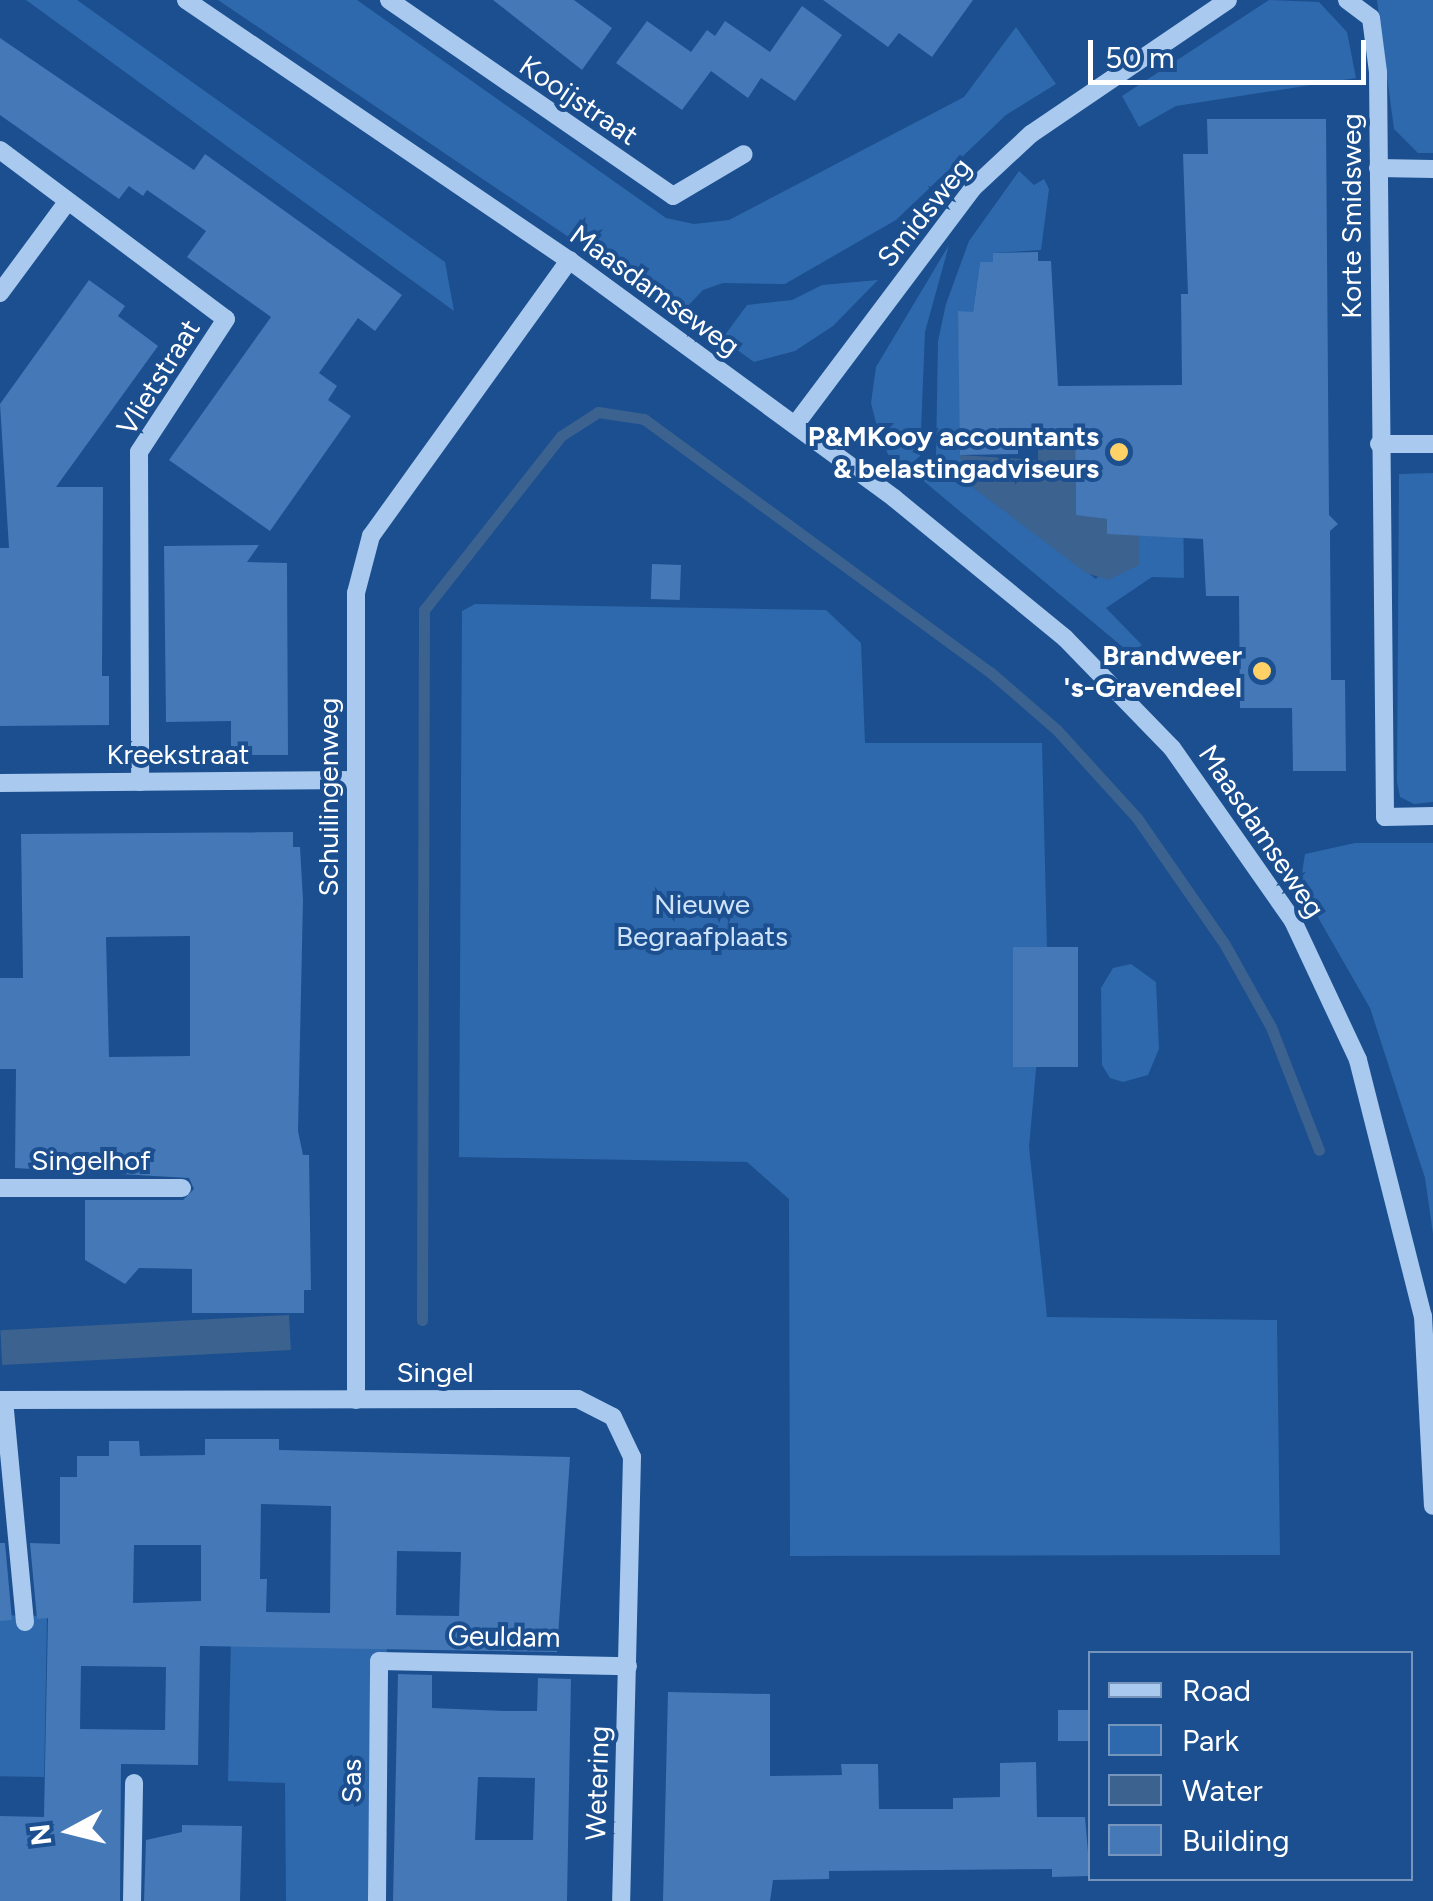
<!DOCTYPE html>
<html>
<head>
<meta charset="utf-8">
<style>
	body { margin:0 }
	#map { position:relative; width:1433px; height:1901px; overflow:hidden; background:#1b4f8f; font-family:Figtree,sans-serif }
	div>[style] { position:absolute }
	.green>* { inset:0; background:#2e69ad; transform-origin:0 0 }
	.water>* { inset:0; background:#3c6290; transform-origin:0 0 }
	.stream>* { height:11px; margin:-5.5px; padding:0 5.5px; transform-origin:5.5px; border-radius:5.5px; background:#3c6290 }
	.building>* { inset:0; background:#4478b7; transform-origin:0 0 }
	.minor>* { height:18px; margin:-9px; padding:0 9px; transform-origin:9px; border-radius:9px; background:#a9c9ee }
	.dots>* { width:28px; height:28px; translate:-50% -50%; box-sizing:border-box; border:5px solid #1b4f8f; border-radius:50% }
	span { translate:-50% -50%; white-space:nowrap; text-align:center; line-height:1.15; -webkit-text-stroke:8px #1b4f8f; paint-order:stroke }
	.street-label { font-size:28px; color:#fff }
	.poi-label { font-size:28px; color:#fff; font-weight:700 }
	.right { translate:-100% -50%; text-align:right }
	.park-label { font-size:28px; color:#cfe3fa }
	.legend { position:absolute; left:1088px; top:1651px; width:325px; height:230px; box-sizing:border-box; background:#1b4f8f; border:2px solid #7695bc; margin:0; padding:12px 18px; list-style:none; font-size:30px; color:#fff }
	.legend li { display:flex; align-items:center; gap:20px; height:50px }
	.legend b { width:50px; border:2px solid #7695bc }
	.north { position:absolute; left:20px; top:1781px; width:100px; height:100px; -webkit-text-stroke:8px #1b4f8f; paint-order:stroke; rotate:263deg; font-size:28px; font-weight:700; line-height:40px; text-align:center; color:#fff }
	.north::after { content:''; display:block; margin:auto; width:35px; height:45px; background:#fff; clip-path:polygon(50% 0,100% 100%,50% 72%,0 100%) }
	.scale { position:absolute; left:1088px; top:40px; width:278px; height:45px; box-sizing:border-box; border:5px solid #fff; border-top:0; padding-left:12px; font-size:30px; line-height:35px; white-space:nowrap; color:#fff; -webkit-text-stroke:8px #1b4f8f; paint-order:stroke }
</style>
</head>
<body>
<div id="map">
	<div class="green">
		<div style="clip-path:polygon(26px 0,77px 0,445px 262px,454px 311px)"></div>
		<div style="clip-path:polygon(218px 0,357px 0,666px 218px,694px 224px,729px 220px,964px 97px,1016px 27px,1056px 84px,1006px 115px,896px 220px,785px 284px,723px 283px,703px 290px,681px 313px)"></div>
		<div style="clip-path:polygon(1269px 0,1319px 2px,1347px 32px,1356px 78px,1176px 106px,1139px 127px,1122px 96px)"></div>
		<div style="clip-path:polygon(1377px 0,1433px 0,1433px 153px,1418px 153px,1394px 129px)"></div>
		<div style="clip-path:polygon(1019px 171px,1034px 185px,1044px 179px,1049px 189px,1041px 250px,993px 253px,993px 262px,980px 262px,973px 312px,958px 312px,962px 470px,966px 482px,1096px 579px,1139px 534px,1182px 411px,1184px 578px,1152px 577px,1106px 608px,1142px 645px,1130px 653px,920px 478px,936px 455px,938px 341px,946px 304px,969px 241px)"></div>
		<div style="clip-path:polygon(949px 245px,925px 332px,920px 456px,903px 471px,891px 462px,877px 427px,871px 403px,876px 367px)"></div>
		<div style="clip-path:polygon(878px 280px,833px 326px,795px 351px,754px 362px,722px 339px,747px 305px,792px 300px,822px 285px)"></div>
		<div style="clip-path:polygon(1433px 473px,1433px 802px,1414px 804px,1400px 797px,1397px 782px,1399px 474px)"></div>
		<div style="clip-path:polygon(475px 604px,826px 610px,861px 643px,865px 743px,1042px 743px,1047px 947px,1029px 1147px,1047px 1317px,1277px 1320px,1280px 1555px,790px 1556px,789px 1199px,747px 1162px,459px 1157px,462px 611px)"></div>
		<div style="clip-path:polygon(1355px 843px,1433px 843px,1433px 1234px,1425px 1178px,1370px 1008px,1300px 886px,1305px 854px)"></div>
		<div style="clip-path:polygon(1131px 964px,1156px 982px,1159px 1049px,1148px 1075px,1123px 1082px,1110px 1078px,1102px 1065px,1101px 988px,1113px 968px)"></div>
		<div style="left:47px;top:1616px;width:161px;height:47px;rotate:91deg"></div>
		<div style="clip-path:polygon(231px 1635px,387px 1640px,382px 1901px,286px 1901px,285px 1783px,228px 1781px)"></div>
	</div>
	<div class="water">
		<div style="clip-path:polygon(1075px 446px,1076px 514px,1107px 519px,1108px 534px,1139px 534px,1139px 565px,1108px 580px,1086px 573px,966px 482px,962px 470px,960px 455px,1038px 460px,1038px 447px)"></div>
		<div style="left:289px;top:1315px;width:35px;height:289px;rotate:87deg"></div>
	</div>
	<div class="stream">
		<div style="left:422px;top:1320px;width:710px;rotate:-89.84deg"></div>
		<div style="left:424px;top:610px;width:221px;rotate:-51.8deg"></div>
		<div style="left:561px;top:436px;width:44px;rotate:-33deg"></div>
		<div style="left:598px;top:412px;width:47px;rotate:8.7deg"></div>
		<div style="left:644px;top:419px;width:429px;rotate:36.2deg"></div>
		<div style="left:990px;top:672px;width:89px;rotate:40.9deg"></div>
		<div style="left:1057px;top:730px;width:119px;rotate:47.7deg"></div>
		<div style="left:1137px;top:818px;width:152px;rotate:55.2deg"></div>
		<div style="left:1224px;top:943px;width:96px;rotate:60.8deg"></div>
		<div style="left:1271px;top:1027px;width:132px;rotate:68.7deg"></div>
	</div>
	<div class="building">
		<div style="clip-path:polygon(493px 0,574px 0,612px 28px,582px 70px)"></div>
		<div style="clip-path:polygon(823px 0,973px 0,932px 57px,899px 33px,888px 47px)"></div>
		<div style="clip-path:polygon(802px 6px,842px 35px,795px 101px,761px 78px,748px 98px,711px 71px,682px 110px,616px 63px,647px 21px,691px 52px,707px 30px,715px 36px,725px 21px,770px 52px)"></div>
		<div style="clip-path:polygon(0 38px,194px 170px,205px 154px,402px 295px,375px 331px,358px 318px,319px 373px,337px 386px,328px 400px,351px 416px,270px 531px,169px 460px,271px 317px,187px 257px,206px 231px,147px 190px,143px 196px,129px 186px,119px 199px,0 115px)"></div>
		<div style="clip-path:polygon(1207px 119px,1326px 119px,1329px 515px,1338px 524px,1330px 531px,1331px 680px,1345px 680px,1346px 771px,1293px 771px,1292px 708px,1240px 708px,1239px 596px,1206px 596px,1203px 539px,1107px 534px,1107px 519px,1076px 515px,1075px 439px,1018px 441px,1018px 454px,960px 455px,958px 311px,973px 312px,980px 262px,993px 262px,993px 253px,1038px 252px,1038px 261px,1051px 261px,1058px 386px,1182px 385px,1181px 294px,1188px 294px,1183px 154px,1208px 154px)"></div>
		<div style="clip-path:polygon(89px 280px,125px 306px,118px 316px,158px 346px,56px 487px,103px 487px,102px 676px,109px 676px,109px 725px,0 726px,0 548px,9px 548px,0 404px)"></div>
		<div style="clip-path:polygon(259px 545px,247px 562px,287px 563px,288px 755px,231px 755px,231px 721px,166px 722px,164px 546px)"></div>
		<div style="left:652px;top:564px;width:29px;height:35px;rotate:2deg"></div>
		<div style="clip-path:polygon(evenodd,293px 832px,293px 847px,300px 847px,303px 900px,298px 1131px,303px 1155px,309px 1155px,311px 1290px,304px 1290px,304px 1313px,192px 1313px,192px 1269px,139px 1268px,125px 1284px,85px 1260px,85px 1200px,183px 1200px,194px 1189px,189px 1178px,15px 1168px,16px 1069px,0 1069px,0 978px,23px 978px,21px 834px,293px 832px,190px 936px,190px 1056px,109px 1057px,106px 937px,190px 936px)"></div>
		<div style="left:1013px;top:947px;width:65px;height:120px"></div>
		<div style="clip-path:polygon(evenodd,205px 1439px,279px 1439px,279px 1450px,570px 1457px,557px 1652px,200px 1646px,198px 1765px,121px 1764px,120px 1901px,0 1901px,0 1816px,44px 1817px,48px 1618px,37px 1619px,30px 1543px,60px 1544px,60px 1477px,77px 1477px,77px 1456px,109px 1456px,109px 1441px,139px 1441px,140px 1456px,205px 1455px,205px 1439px,261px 1504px,331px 1506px,330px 1613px,266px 1612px,267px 1579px,260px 1579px,261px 1504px,205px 1439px,134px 1545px,201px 1545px,201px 1601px,133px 1603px,134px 1545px,205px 1439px,397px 1551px,461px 1552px,459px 1616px,396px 1615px,397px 1551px,205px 1439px,81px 1666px,166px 1667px,165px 1730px,80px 1729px,81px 1666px)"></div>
		<div style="clip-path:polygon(0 1543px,5px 1543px,12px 1620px,0 1621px)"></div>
		<div style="clip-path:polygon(evenodd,398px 1674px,432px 1675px,432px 1708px,505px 1711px,537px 1711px,538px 1678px,571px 1679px,567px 1901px,393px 1901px,398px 1674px,478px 1777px,535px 1778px,533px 1840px,475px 1840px,478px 1777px)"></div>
		<div style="clip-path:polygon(668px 1692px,770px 1694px,770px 1776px,842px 1775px,841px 1764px,878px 1764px,879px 1809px,953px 1809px,953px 1798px,1000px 1797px,1000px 1763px,1036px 1762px,1037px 1817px,1085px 1817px,1090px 1876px,1052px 1877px,1052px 1869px,829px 1871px,829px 1879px,773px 1880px,770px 1901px,663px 1901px)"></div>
		<div style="left:1090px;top:1710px;width:31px;height:32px;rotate:90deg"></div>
		<div style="clip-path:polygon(182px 1825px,242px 1826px,240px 1901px,144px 1901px,146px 1840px,182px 1832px)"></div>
	</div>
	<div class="minor">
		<div style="left:186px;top:0;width:463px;rotate:34.2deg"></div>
		<div style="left:569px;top:260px;width:403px;rotate:36.2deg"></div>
		<div style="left:894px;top:498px;width:221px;rotate:39.3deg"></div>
		<div style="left:1065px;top:638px;width:153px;rotate:45.8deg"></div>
		<div style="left:1172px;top:748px;width:211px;rotate:55deg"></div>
		<div style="left:1293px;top:921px;width:153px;rotate:64.9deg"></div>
		<div style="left:1358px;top:1060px;width:264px;rotate:75.8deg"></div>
		<div style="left:1423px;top:1316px;width:190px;rotate:87deg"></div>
		<div style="left:389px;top:0;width:345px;rotate:34.6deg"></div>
		<div style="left:673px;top:196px;width:82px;rotate:-30.6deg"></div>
		<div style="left:1347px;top:0;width:30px;rotate:37deg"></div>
		<div style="left:1371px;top:18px;width:54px;rotate:82.6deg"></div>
		<div style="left:1378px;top:72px;width:745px;rotate:89.46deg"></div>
		<div style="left:1385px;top:817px;width:48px;rotate:-1.2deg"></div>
		<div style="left:0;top:150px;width:282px;rotate:36.8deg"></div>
		<div style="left:226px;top:319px;width:159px;rotate:123.2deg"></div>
		<div style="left:139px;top:452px;width:330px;rotate:89.8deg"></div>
		<div style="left:1378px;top:168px;width:55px;rotate:1deg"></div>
		<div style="left:0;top:293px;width:113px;rotate:-53.6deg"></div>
		<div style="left:795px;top:425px;width:296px;rotate:-53.1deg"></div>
		<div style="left:973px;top:188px;width:79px;rotate:-43deg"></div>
		<div style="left:1031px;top:134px;width:238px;rotate:-34.2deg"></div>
		<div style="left:1379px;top:444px;width:54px"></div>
		<div style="left:0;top:783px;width:356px;rotate:-0.5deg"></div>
		<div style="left:0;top:1188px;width:182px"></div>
		<div style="left:0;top:1400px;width:578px;rotate:-0.1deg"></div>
		<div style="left:578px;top:1399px;width:39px;rotate:27deg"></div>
		<div style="left:613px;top:1417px;width:44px;rotate:64.6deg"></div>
		<div style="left:632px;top:1457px;width:444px;rotate:91.4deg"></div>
		<div style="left:4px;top:1400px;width:223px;rotate:84.6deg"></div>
		<div style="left:356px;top:1400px;width:807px;rotate:-90deg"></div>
		<div style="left:356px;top:593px;width:59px;rotate:-75.3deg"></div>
		<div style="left:371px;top:536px;width:340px;rotate:-54.3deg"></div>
		<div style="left:132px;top:1901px;width:118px;rotate:-89deg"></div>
		<div style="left:377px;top:1901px;width:240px;rotate:-89.5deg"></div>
		<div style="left:379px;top:1661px;width:249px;rotate:1.2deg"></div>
	</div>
	<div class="dots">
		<div style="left:1119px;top:452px;background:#ffd166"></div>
		<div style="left:1262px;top:671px;background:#ffd166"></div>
	</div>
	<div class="street-label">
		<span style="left:579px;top:100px;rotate:34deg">Kooijstraat</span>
		<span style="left:924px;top:212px;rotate:-51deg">Smidsweg</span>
		<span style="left:1351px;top:216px;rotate:-90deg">Korte Smidsweg</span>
		<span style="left:655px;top:290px;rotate:36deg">Maasdamseweg</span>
		<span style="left:158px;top:377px;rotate:-58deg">Vlietstraat</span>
		<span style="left:178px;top:754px">Kreekstraat</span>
		<span style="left:328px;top:797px;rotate:-90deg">Schuilingenweg</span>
		<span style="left:1262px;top:831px;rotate:56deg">Maasdamseweg</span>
		<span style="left:91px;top:1160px">Singelhof</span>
		<span style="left:435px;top:1372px">Singel</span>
		<span style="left:504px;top:1636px;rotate:1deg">Geuldam</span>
		<span style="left:351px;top:1781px;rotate:-90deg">Sas</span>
		<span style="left:597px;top:1783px;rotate:-88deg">Wetering</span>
	</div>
	<div class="poi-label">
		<span class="right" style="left:1099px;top:452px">P&amp;MKooy accountants<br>&amp; belastingadviseurs</span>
		<span class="right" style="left:1242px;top:671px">Brandweer<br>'s-Gravendeel</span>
	</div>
	<div class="park-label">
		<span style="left:702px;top:920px">Nieuwe<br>Begraafplaats</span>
	</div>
	<ul class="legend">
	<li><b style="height:12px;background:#a9c9ee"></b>Road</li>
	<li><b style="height:28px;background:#2e69ad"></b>Park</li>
	<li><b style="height:28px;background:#3c6290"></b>Water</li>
	<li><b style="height:28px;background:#4478b7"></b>Building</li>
	</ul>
	<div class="north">N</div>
	<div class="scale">50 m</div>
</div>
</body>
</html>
